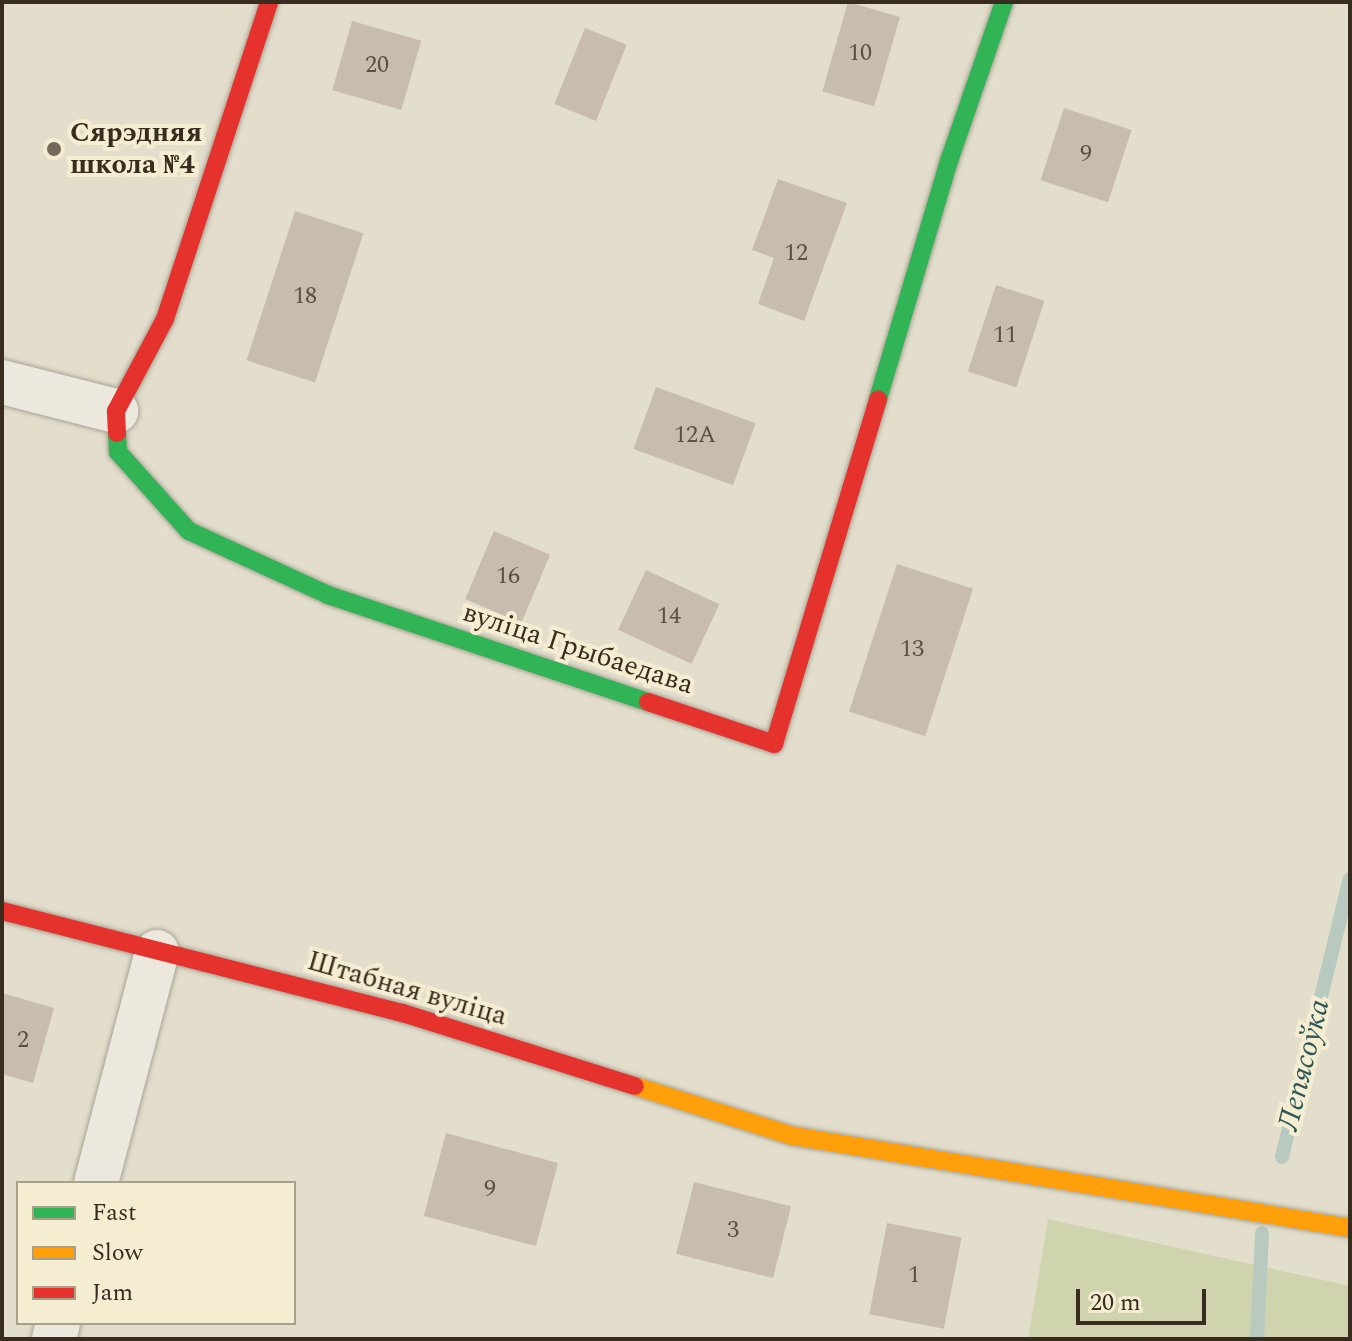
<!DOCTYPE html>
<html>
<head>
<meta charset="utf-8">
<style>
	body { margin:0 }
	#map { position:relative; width:1352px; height:1341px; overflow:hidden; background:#e3decc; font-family:Spectral,serif }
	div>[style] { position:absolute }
	.green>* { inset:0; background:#d0d4ae }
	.stream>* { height:14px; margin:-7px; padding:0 7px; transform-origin:7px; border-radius:7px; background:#b8c9bf }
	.building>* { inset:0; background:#c7bcad; transform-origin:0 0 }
	.roads { filter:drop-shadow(0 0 2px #a8a395) drop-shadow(0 0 2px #a8a395) }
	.street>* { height:44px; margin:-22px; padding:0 22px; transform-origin:22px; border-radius:22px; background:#ece8dd }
	.fast>* { height:18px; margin:-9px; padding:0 9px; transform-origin:9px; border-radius:9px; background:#30b455 }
	.slow>* { height:18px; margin:-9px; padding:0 9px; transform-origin:9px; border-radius:9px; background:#ff9f0a }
	.jam>* { height:18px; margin:-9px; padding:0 9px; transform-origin:9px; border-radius:9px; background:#e5322d }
	.dots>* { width:22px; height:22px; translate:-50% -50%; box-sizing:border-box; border:4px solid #f5edd2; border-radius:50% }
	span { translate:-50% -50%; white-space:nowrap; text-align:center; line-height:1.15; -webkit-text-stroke:8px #f5edd2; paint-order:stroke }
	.number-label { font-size:24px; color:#5b5042 }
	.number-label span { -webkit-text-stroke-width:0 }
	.poi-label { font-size:28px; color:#372c1e; font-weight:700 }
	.left { translate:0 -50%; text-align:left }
	.street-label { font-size:28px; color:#372c1e }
	.water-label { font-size:30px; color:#2d5657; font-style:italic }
	.frame { position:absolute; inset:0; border:4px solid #372c1e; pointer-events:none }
	.legend { position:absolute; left:16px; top:1181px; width:280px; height:144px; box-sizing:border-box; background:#f5edd2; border:2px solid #a9a08a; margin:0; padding:10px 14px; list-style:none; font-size:24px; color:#372c1e }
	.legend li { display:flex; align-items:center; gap:16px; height:40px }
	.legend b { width:40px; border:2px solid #a9a08a }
	.scale { position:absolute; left:1076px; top:1289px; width:130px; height:36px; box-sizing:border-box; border:4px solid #372c1e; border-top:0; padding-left:10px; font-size:24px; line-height:28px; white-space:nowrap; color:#372c1e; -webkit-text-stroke:6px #f5edd2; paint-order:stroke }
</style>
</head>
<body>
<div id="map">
	<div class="green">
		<div style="clip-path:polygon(1048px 1219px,1350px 1286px,1350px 1339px,1028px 1339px)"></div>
	</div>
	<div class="stream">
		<div style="left:1282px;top:1157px;width:286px;rotate:-76.3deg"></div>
		<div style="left:1257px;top:1339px;width:106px;rotate:-87.3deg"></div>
	</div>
	<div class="building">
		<div style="left:848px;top:2px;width:54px;height:93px;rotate:16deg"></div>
		<div style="left:352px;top:21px;width:72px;height:72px;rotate:16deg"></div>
		<div style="left:585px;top:28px;width:45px;height:82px;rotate:22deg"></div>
		<div style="left:1064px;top:108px;width:71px;height:76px;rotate:18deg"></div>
		<div style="clip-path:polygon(778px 179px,847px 203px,804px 321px,758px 304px,774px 258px,752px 250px)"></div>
		<div style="left:295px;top:211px;width:72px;height:157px;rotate:18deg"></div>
		<div style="left:996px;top:285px;width:51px;height:91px;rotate:18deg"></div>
		<div style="left:656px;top:387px;width:106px;height:66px;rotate:20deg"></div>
		<div style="left:494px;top:531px;width:61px;height:74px;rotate:23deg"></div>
		<div style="left:897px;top:564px;width:80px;height:155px;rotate:18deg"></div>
		<div style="left:646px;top:570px;width:81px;height:66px;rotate:25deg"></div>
		<div style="clip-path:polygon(2px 993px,54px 1008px,33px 1083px,2px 1074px)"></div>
		<div style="left:446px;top:1133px;width:116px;height:86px;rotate:15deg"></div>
		<div style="left:694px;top:1182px;width:100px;height:74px;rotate:14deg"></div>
		<div style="left:887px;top:1223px;width:76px;height:93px;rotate:11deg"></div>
	</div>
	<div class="roads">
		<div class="street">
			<div style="left:2px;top:382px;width:118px;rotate:14.3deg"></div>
			<div style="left:96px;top:1183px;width:239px;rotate:-75.2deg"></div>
			<div style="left:54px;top:1339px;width:16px;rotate:-76deg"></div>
		</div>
		<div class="fast">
			<div style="left:878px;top:399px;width:248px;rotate:-73.4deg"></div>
			<div style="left:949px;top:161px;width:168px;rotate:-70.9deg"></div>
			<div style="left:117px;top:433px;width:19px;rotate:87deg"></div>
			<div style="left:118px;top:452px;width:106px;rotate:48.1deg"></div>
			<div style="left:189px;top:531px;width:153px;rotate:24.7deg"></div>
			<div style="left:328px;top:595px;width:337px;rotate:18.5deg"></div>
		</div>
		<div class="slow">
			<div style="left:635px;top:1086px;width:166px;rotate:17.6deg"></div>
			<div style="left:793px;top:1136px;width:565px;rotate:9.38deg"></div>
		</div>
		<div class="jam">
			<div style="left:117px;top:433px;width:22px;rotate:-93deg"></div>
			<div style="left:116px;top:411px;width:104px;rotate:-62deg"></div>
			<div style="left:165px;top:319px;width:334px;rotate:-71.8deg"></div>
			<div style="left:648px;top:702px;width:133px;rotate:18.4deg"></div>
			<div style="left:774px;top:744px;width:360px;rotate:-73.2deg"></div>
			<div style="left:2px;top:911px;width:414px;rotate:14.3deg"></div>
			<div style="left:403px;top:1013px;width:243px;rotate:17.5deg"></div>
		</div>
	</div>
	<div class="dots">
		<div style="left:54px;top:149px;background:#736a5b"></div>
	</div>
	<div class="number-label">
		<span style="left:860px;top:54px">10</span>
		<span style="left:377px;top:66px">20</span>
		<span style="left:1086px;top:155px">9</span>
		<span style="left:796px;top:254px">12</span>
		<span style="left:305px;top:297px">18</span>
		<span style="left:1005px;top:336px">11</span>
		<span style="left:695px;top:436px">12А</span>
		<span style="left:508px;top:577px">16</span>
		<span style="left:669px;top:617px">14</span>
		<span style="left:912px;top:650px">13</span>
		<span style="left:23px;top:1041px">2</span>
		<span style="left:490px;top:1190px">9</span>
		<span style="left:733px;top:1231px">3</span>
		<span style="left:914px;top:1276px">1</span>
	</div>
	<div class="poi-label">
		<span class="left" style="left:70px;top:149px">Сярэдняя<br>школа №4</span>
	</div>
	<div class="street-label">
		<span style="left:578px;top:649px;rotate:18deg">вуліца Грыбаедава</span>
		<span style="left:407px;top:989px;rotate:16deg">Штабная вуліца</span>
	</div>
	<div class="water-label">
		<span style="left:1304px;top:1065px;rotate:-76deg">Лепясоўка</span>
	</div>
	<div class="frame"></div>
	<ul class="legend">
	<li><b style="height:10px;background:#30b455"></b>Fast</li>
	<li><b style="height:10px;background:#ff9f0a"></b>Slow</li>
	<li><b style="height:10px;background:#e5322d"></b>Jam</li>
	</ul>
	<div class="scale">20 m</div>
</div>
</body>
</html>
